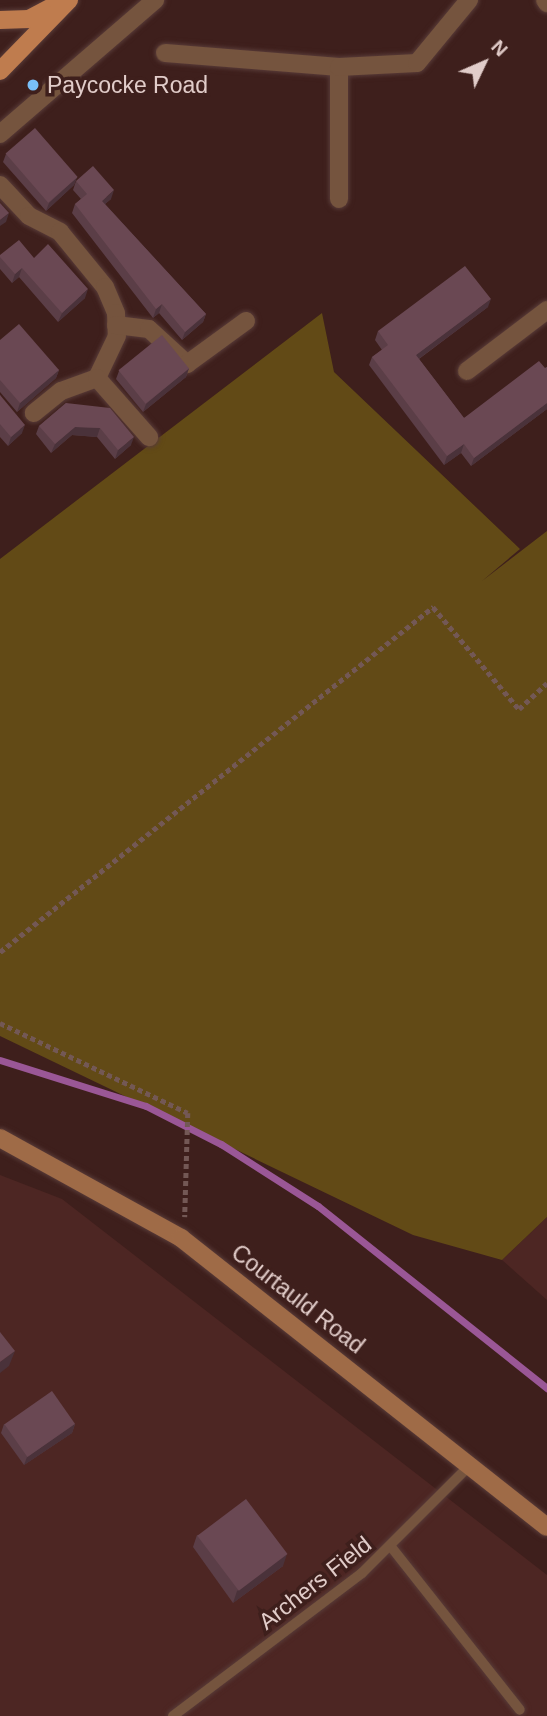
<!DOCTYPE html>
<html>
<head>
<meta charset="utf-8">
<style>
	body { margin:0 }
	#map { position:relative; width:547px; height:1716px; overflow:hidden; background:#3e1f1c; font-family:Arial,sans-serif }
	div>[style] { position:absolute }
	.built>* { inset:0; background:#4d2623 }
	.green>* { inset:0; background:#624a16 }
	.stream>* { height:7px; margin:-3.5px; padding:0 3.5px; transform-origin:3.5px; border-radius:3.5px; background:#9a5796 }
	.path>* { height:4.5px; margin-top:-2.25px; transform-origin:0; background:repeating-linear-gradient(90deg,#735855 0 5px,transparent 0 8.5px) }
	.roads { filter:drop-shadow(0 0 2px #583b38) drop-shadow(0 0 2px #583b38) }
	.lane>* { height:10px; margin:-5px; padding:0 5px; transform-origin:5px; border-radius:5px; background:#75543e }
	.street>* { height:18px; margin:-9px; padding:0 9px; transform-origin:9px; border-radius:9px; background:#75543e }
	.secondary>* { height:18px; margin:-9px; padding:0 9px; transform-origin:9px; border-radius:9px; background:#9f6b47 }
	.primary>* { height:18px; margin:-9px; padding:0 9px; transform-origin:9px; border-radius:9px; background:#bf7c4e }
	.wall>* { inset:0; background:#5b3e47 }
	.shaded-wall>* { inset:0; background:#4a323a }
	.building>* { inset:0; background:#6a4853; transform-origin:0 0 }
	.dots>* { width:19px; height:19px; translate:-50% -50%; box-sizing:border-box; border:4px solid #3e1f1c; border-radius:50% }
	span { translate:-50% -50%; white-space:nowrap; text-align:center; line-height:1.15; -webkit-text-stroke:7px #3e1f1c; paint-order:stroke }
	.poi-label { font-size:23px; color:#e1ccc9 }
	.left { translate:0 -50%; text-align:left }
	.street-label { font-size:23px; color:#e1ccc9 }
	.north { position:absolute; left:449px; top:28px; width:70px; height:70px; -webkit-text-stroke:5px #3e1f1c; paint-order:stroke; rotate:46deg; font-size:19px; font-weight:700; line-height:28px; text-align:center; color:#e1ccc9 }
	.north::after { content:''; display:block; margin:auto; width:24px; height:32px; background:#e1ccc9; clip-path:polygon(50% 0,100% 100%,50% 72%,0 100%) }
</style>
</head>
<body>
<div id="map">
	<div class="built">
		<div style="clip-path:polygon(0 1175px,62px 1199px,547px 1575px,547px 1716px,0 1716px)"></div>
		<div style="clip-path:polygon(547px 1217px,547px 1300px,502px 1260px)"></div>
	</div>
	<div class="green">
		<div style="clip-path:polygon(322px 313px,334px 372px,520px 549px,482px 581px,547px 531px,547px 1217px,502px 1260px,413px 1235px,0 1036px,0 559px)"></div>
	</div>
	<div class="stream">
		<div style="left:0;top:1060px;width:153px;rotate:17.5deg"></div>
		<div style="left:146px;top:1106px;width:84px;rotate:26.9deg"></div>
		<div style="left:221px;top:1144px;width:115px;rotate:32.6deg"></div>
		<div style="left:318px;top:1206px;width:293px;rotate:38.5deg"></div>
	</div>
	<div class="path">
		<div style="left:0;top:952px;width:554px;rotate:-38.55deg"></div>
		<div style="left:433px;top:607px;width:133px;rotate:49.9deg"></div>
		<div style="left:519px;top:709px;width:38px;rotate:-43deg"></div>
		<div style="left:0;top:1023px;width:208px;rotate:25.6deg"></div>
		<div style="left:188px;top:1113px;width:104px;rotate:91.7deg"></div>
	</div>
	<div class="roads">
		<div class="lane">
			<div style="left:392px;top:1548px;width:206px;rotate:51.7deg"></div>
			<div style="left:173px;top:1716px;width:237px;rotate:-37.1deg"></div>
			<div style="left:362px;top:1573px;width:151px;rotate:-45deg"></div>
		</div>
		<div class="street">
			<div style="left:545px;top:0;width:4px;rotate:56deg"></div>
			<div style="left:165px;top:53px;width:175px;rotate:4.6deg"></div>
			<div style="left:0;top:134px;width:205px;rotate:-40.8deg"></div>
			<div style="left:0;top:185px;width:42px;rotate:46.9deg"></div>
			<div style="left:29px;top:216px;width:35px;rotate:27deg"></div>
			<div style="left:60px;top:232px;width:71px;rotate:50.7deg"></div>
			<div style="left:105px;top:287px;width:28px;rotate:67deg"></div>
			<div style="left:116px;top:313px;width:23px;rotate:88deg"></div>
			<div style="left:117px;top:336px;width:47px;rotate:115.5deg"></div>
			<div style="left:97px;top:378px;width:38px;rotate:160deg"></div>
			<div style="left:61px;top:391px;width:35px;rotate:141deg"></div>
			<div style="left:339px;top:199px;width:132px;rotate:-90deg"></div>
			<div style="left:339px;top:67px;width:78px;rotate:-2.9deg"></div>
			<div style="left:417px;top:63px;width:82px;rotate:-50.5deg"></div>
			<div style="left:116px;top:325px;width:33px;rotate:7deg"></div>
			<div style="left:149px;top:329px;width:52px;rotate:42.6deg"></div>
			<div style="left:187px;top:364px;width:73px;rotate:-36.1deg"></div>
			<div style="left:467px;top:371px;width:101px;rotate:-37.3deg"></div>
			<div style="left:97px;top:378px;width:79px;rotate:48.6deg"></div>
		</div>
		<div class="secondary">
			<div style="left:0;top:1138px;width:207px;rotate:28.9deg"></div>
			<div style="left:181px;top:1238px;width:466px;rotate:38.3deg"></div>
		</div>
		<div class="primary">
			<div style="left:0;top:20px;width:29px;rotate:-2deg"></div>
			<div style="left:29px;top:19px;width:36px;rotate:-28deg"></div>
			<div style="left:0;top:71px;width:99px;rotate:-45.8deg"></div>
		</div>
	</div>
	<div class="wall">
		<div style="clip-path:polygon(6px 154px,77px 177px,74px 185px,46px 211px,3px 162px)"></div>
		<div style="clip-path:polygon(76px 181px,111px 199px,105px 204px,206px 314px,203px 322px,182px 340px,159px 313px,153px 318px,72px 213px,75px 204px,81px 199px,73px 190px)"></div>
		<div style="clip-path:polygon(0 255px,34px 258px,85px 298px,58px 322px,19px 277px,12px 283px,0 269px)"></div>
		<div style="clip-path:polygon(488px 307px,419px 359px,464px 418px,547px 367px,547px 409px,471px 466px,461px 453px,444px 465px,369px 365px,372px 357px,382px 350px,375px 340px,378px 331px)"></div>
		<div style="clip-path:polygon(0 340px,59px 370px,56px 378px,17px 412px,0 392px)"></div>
		<div style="clip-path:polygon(189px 368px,186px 377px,143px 412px,116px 379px,119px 371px)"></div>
		<div style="clip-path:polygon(0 395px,22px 433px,8px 446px,0 437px)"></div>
		<div style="clip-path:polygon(66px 403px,131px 445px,115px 459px,97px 437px,72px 435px,51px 453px,36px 434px,39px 426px)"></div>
		<div style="clip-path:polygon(4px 1424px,75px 1424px,72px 1433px,24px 1465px,1px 1433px)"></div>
		<div style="clip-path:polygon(197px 1535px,283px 1566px,233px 1603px,193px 1547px)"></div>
	</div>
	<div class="shaded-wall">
		<div style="clip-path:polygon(77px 177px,74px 185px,46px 211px,49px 203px)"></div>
		<div style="clip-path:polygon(114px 190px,111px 199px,99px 209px,102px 201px)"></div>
		<div style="clip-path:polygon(9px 213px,6px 222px,0 226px,0 220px)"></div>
		<div style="clip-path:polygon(22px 268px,19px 277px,12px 283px,15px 274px)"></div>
		<div style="clip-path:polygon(88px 289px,85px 298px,58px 322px,62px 313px)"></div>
		<div style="clip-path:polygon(491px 299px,488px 307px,413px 363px,416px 355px)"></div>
		<div style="clip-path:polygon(162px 304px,159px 313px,153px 318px,156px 309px)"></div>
		<div style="clip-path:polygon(206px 314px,203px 322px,182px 340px,185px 332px)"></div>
		<div style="clip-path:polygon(189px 368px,186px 377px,143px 412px,146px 404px)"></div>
		<div style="clip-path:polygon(59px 370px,56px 378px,17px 412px,20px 403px)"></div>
		<div style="clip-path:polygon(547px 403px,547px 409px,471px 466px,474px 458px)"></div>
		<div style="clip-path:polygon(25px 425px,22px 433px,8px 446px,11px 437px)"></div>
		<div style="clip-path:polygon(75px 427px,100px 428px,97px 437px,72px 435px,51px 453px,55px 444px)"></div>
		<div style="clip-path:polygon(134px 437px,131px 445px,115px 459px,118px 450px)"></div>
		<div style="clip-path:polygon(464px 444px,461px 453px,444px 465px,447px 456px)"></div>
		<div style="clip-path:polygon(15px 1351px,9px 1366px,0 1373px,0 1362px)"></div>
		<div style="clip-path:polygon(75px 1424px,72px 1433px,24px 1465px,27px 1457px)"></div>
		<div style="clip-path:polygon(287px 1554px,283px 1566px,233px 1603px,237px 1591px)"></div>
	</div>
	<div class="building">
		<div style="left:35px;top:128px;width:65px;height:39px;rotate:49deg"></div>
		<div style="clip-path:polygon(93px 166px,114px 190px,102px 201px,206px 314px,185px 332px,162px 304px,156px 309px,75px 204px,87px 194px,76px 181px)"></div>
		<div style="clip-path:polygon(0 203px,9px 213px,0 220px)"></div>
		<div style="clip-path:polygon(19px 240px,34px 258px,48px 244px,88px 289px,62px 313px,22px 268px,15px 274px,0 257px,0 255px)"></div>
		<div style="clip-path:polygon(465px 266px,491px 299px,416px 355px,464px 418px,539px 361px,545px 368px,547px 367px,547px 403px,474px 458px,464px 444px,447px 456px,372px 357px,388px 345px,378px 331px)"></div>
		<div style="clip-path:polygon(19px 324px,59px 370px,20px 403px,0 380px,0 340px)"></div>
		<div style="left:162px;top:335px;width:43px;height:56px;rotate:51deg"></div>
		<div style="clip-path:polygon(0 395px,25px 425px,11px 437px,0 424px)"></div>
		<div style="clip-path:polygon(66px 403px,110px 408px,134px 437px,118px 450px,100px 428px,75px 427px,55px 444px,39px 426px)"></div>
		<div style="clip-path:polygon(0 1332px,15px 1351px,0 1362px)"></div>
		<div style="left:52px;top:1391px;width:40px;height:58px;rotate:55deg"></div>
		<div style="left:246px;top:1499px;width:69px;height:61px;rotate:53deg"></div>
	</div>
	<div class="dots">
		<div style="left:33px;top:85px;background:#79bff8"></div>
	</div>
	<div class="poi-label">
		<span class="left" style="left:47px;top:85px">Paycocke Road</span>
	</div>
	<div class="street-label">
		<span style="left:298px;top:1299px;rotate:38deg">Courtauld Road</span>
		<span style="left:315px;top:1583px;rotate:-38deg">Archers Field</span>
	</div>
	<div class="north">N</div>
</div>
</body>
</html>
